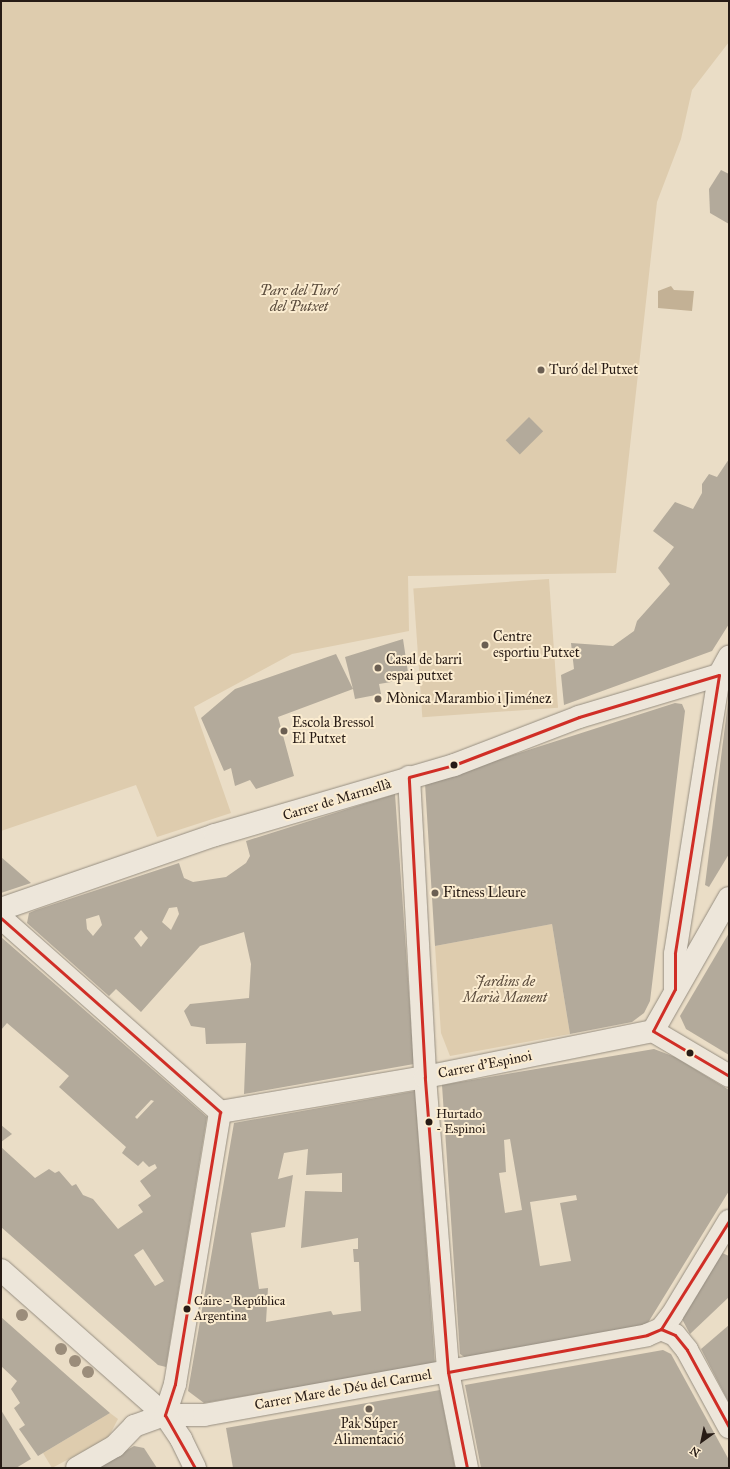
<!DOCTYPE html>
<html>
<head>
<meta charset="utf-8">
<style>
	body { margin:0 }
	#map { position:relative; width:730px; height:1469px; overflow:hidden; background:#eaddc6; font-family:"IM FELL Great Primer",serif }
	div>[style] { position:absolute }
	.green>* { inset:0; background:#deccae; transform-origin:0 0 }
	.water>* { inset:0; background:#c3b195 }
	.building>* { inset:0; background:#b3aa9b; transform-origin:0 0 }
	.roads { filter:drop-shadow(0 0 1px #968e81) drop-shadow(0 0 1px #968e81) }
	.minor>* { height:22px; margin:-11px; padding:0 11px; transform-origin:11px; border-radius:11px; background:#ede6da }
	.tertiary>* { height:22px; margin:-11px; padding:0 11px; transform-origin:11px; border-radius:11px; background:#ede6da }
	.bus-1>* { height:3px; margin:-1.5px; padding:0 1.5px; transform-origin:1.5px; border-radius:1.5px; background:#d02e26 }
	.trees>* { width:12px; height:12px; margin:-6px; border-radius:50%; background:#9b8d7b }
	.dots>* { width:11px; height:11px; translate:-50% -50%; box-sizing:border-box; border:2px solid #fbecd0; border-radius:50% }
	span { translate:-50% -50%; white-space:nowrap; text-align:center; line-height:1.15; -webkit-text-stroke:4px #fbecd0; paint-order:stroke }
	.bus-label { font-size:13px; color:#271b15 }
	.left { translate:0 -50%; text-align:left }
	.park-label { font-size:14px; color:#5b4c3d; font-style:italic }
	.poi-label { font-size:14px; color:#271b15 }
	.street-label { font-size:14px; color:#271b15 }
	.frame { position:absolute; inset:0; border:2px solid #271b15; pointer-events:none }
	.north { position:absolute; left:682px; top:1421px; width:40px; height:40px; -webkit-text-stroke:3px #fbecd0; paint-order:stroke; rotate:213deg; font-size:11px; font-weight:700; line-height:16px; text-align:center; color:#271b15 }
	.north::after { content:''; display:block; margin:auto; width:14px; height:18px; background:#271b15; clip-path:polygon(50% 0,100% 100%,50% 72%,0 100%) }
</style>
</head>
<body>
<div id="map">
	<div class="green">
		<div style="clip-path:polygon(1px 1px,729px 1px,729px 42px,692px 90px,681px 139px,657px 202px,616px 573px,408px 576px,409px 631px,292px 654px,194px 707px,231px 813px,157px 837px,136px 785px,1px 831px)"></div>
		<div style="left:549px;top:579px;width:129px;height:136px;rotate:86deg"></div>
		<div style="clip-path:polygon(552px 924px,570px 1034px,450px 1056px,441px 1033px,435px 946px)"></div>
		<div style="clip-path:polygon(110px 1413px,118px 1419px,108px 1438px,52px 1468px,43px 1453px)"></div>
	</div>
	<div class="water">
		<div style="clip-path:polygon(671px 286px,674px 290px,694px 291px,692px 311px,658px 308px,658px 291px)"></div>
	</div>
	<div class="building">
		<div style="clip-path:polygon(721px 170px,729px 174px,729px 224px,710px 213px,709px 189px)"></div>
		<div style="left:529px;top:417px;width:20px;height:33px;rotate:45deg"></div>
		<div style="clip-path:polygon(729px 459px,729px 624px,712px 651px,564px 705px,561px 675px,574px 669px,571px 643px,613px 646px,634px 631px,637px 621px,670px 584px,658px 568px,674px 547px,653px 531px,675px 502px,693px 509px,702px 493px,702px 484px,709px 474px,717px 477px)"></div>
		<div style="clip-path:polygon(403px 639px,409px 679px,379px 684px,381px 694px,355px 699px,353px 689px,278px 717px,294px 776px,256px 789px,250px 780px,235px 786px,231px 768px,224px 771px,201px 718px,235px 689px,336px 654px,353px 689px,345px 657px)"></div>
		<div style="clip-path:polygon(728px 702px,729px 854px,709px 887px,705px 885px)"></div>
		<div style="clip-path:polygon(675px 703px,682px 704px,685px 711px,650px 1001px,644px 1013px,632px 1022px,570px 1034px,552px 924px,435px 946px,425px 783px)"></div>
		<div style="clip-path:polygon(evenodd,395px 794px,414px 1064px,244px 1094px,246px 1043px,206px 1044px,205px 1028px,191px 1026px,184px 1011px,190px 1004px,249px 998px,251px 964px,244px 932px,200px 946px,141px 1012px,116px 989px,109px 996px,27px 923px,29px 913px,36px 910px,179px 863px,184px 878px,193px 882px,226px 877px,246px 863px,250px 856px,246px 841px,395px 794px,177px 907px,179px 914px,171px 930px,162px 922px,169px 908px,177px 907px,395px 794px,99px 915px,102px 925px,93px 936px,87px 929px,86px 919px,99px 915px,395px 794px,141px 930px,148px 938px,141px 947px,134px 938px,141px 930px)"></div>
		<div style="clip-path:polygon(1px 857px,31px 883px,1px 893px)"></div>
		<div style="clip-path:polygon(729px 933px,729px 1055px,686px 1029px,680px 1016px)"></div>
		<div style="clip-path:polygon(evenodd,1px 937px,207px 1117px,166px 1367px,158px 1365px,1px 1227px,1px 1147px,35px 1178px,49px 1169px,55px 1173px,59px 1171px,72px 1186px,76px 1184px,83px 1195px,93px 1199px,118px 1229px,143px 1212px,138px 1205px,151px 1196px,140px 1181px,157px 1168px,155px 1164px,149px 1167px,143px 1161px,138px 1166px,122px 1153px,126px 1147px,59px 1087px,69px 1076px,7px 1023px,1px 1030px,1px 937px,151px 1100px,154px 1101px,137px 1119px,135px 1117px,151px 1100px,1px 937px,143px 1249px,164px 1281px,155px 1286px,134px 1255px,143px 1249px)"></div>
		<div style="clip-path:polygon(evenodd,654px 1049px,675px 1057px,729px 1090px,729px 1191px,646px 1326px,466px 1358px,460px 1354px,442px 1085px,654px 1049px,510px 1139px,522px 1210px,505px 1213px,499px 1173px,506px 1172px,504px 1140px,510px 1139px,654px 1049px,576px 1195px,577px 1200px,560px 1203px,571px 1261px,540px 1266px,530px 1202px,576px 1195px)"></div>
		<div style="clip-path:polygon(evenodd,415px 1091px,435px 1364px,204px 1403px,188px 1391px,234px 1123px,415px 1091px,308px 1149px,306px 1175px,342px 1173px,342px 1192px,305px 1191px,301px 1248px,358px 1238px,358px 1249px,353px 1249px,354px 1262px,359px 1262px,361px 1311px,333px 1315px,331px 1311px,266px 1322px,268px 1288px,259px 1289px,251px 1233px,285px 1227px,293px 1175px,278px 1179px,284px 1153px,308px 1149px)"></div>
		<div style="clip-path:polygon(1px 1125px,12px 1134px,1px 1142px)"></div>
		<div style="clip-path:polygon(720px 1252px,729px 1256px,729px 1297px,690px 1334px,682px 1319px)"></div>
		<div style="clip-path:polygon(1px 1317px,71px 1379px,110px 1413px,38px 1456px,19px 1429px,25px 1425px,14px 1408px,20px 1403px,11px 1389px,17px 1381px,1px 1366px)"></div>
		<div style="clip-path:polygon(729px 1325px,729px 1403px,701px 1349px)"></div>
		<div style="clip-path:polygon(663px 1350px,671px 1354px,729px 1460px,729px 1468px,481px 1468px,465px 1385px)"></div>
		<div style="clip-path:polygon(440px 1390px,455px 1468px,233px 1468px,226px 1428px)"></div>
		<div style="clip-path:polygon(1px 1410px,31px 1459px,16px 1468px,1px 1468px)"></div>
		<div style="clip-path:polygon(134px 1446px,144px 1448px,157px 1468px,96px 1468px)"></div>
	</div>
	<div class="roads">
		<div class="minor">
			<div style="left:409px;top:777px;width:300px;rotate:86.9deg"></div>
			<div style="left:425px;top:1077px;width:296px;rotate:85.5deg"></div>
			<div style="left:448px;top:1372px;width:98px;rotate:78.8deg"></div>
			<div style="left:1px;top:909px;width:226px;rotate:-19.1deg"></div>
			<div style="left:215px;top:835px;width:249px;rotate:-16.3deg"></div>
			<div style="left:454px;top:765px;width:134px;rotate:-21deg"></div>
			<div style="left:579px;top:717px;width:146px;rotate:-16.7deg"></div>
			<div style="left:1px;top:918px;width:293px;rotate:41.5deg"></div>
			<div style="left:675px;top:989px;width:35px;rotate:-90deg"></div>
			<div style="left:675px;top:954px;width:282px;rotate:-81deg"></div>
			<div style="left:719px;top:675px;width:21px;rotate:-61deg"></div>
			<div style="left:653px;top:1031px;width:153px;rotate:-60.3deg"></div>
			<div style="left:653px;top:1031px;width:88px;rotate:30.6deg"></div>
			<div style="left:220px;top:1112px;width:208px;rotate:-9.7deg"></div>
			<div style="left:425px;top:1077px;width:233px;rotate:-11.4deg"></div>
			<div style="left:661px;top:1329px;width:15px;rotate:23deg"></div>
			<div style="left:675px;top:1335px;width:19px;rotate:51deg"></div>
			<div style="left:687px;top:1350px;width:88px;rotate:61.4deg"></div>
			<div style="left:165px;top:1415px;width:33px;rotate:-72deg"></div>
			<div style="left:175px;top:1384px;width:276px;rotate:-80.6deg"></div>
			<div style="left:77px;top:1468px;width:44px;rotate:-30.1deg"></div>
			<div style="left:115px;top:1446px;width:28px;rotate:-46deg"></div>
			<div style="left:134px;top:1426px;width:33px;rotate:-20deg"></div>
			<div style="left:165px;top:1415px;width:39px"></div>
			<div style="left:204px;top:1415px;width:450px;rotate:-10.2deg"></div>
			<div style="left:647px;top:1335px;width:15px;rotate:-23deg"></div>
			<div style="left:661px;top:1329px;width:18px;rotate:-52deg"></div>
			<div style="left:672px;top:1315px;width:110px;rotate:-58.8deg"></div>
		</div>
		<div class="tertiary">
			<div style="left:1px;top:1270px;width:219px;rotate:41.5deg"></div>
			<div style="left:165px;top:1415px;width:29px;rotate:56deg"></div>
			<div style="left:181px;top:1439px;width:32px;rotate:64deg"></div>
		</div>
	</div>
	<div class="bus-1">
		<div style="left:1px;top:918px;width:293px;rotate:41.5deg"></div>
		<div style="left:220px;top:1112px;width:276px;rotate:99.4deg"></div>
		<div style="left:175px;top:1384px;width:33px;rotate:108deg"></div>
		<div style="left:165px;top:1415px;width:61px;rotate:60.5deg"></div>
		<div style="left:661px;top:1329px;width:15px;rotate:23deg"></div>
		<div style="left:675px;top:1335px;width:19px;rotate:51deg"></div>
		<div style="left:687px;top:1350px;width:88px;rotate:61.4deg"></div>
		<div style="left:448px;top:1372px;width:202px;rotate:-10.5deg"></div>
		<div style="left:647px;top:1335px;width:15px;rotate:-23deg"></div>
		<div style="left:661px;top:1329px;width:128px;rotate:-57.8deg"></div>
		<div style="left:467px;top:1468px;width:98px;rotate:-101.2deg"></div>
		<div style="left:448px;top:1372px;width:296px;rotate:-94.5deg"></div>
		<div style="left:425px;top:1077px;width:300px;rotate:-93.1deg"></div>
		<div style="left:409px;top:777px;width:47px;rotate:-14.9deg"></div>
		<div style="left:454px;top:765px;width:134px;rotate:-21deg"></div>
		<div style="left:579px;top:717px;width:146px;rotate:-16.7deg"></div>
		<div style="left:719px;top:675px;width:282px;rotate:99deg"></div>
		<div style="left:675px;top:954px;width:35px;rotate:90deg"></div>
		<div style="left:675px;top:989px;width:47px;rotate:117.6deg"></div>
		<div style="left:653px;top:1031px;width:88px;rotate:30.6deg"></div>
	</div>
	<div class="trees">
		<div style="left:22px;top:1315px"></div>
		<div style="left:61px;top:1349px"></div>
		<div style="left:75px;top:1361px"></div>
		<div style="left:88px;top:1372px"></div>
	</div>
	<div class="dots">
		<div style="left:541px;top:370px;background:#6b5f53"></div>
		<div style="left:485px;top:645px;background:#6b5f53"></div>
		<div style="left:378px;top:668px;background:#6b5f53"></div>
		<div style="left:378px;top:699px;background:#6b5f53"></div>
		<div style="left:284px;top:731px;background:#6b5f53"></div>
		<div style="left:454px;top:765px;background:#271b15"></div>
		<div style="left:435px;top:893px;background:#6b5f53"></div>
		<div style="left:690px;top:1053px;background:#271b15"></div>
		<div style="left:429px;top:1122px;background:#271b15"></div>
		<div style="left:187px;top:1309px;background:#271b15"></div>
		<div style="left:369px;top:1409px;background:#6b5f53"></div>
	</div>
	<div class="bus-label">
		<span class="left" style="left:436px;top:1122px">Hurtado<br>- Espinoi</span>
		<span class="left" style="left:194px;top:1309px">Caire - República<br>Argentina</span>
	</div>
	<div class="park-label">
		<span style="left:299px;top:299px">Parc del Turó<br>del Putxet</span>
		<span style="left:505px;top:990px">Jardins de<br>Marià Manent</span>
	</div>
	<div class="poi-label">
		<span class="left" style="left:549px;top:370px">Turó del Putxet</span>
		<span class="left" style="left:493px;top:645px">Centre<br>esportiu Putxet</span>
		<span class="left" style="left:386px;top:668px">Casal de barri<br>espai putxet</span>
		<span class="left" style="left:386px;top:699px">Mònica Marambio i Jiménez</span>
		<span class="left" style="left:292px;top:731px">Escola Bressol<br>El Putxet</span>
		<span class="left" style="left:443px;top:893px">Fitness Lleure</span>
		<span style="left:369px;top:1432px">Pak Súper<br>Alimentació</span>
	</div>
	<div class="street-label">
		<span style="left:337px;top:800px;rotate:-17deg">Carrer de Marmellà</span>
		<span style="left:485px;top:1065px;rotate:-11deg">Carrer d'Espinoi</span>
		<span style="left:343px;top:1390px;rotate:-10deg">Carrer Mare de Déu del Carmel</span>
	</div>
	<div class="frame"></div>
	<div class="north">N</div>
</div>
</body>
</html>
